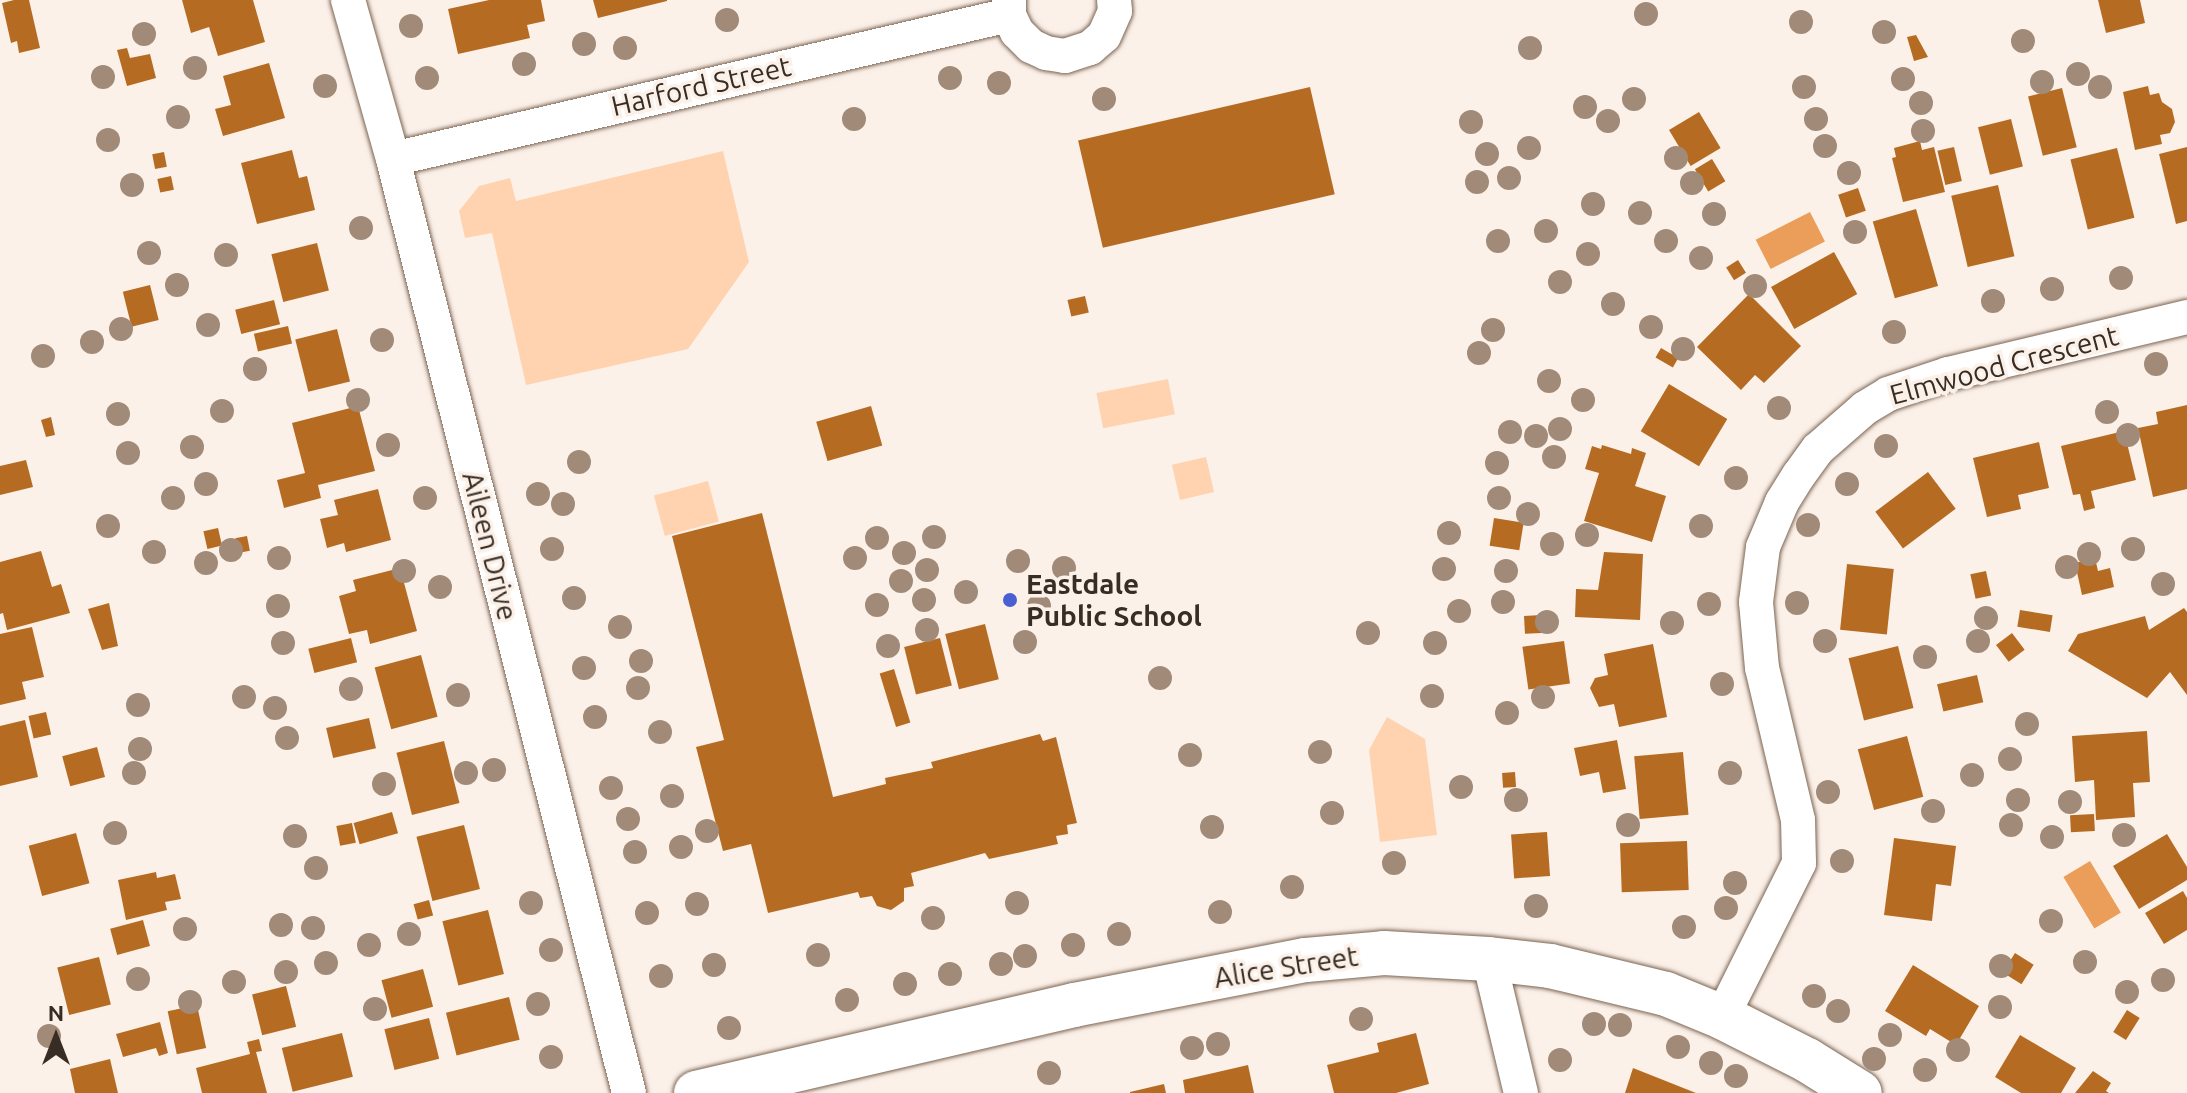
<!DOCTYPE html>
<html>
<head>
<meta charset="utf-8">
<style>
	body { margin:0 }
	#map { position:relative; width:2187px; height:1093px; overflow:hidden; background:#fcf1e9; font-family:Ubuntu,sans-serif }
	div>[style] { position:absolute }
	.green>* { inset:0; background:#ffd3af; transform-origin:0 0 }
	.water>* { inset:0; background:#eb9e59; transform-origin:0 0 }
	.building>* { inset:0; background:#b56c22; transform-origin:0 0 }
	.roads { filter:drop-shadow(0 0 2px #7b6452) drop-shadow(0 0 2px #7b6452) }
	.street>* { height:34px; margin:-17px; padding:0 17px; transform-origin:17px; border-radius:17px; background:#fff }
	.secondary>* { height:44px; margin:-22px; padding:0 22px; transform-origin:22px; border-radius:22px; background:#fff }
	.trees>* { width:24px; height:24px; margin:-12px; border-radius:50%; background:#a18b78 }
	.dots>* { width:22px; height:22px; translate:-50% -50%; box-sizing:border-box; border:4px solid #fcf1e9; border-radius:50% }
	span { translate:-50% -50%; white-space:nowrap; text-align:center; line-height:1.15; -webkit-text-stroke:7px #fcf1e9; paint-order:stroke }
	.street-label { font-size:28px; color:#372d25 }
	.poi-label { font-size:28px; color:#372d25; font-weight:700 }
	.left { translate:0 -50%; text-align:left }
	.north { position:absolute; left:16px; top:997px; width:80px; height:80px; -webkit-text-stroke:6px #fcf1e9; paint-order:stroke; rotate:0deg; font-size:22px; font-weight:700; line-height:32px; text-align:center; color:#372d25 }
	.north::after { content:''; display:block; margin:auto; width:28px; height:36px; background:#372d25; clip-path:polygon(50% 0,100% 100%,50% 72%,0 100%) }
</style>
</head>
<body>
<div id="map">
	<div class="green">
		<div style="clip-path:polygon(723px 151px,749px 262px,688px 349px,526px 385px,492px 233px,465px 238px,459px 211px,479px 186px,510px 178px,516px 201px)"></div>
		<div style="left:1168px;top:379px;width:36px;height:73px;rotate:79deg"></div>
		<div style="left:1206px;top:457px;width:36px;height:35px;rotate:77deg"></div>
		<div style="left:708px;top:481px;width:42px;height:56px;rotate:75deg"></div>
		<div style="clip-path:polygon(1387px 717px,1425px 739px,1437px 835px,1380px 842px,1369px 750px)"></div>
	</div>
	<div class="water">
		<div style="left:1810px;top:212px;width:33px;height:61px;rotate:63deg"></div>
		<div style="left:2090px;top:861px;width:60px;height:31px;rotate:59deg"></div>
	</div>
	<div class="building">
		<div style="clip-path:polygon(14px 0,29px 0,40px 48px,19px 53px,17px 41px,11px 43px,2px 3px)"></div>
		<div style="clip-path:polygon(182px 0,253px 0,265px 42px,218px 56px,209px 27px,191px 33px)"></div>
		<div style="clip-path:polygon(489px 0,541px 0,545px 21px,527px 25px,530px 38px,458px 54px,448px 9px)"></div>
		<div style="clip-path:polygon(593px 0,667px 0,667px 1px,598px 18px)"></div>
		<div style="clip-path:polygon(2098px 0,2140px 0,2145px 23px,2106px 33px)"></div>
		<div style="clip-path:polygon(1916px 35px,1928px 57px,1914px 61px,1907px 37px)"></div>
		<div style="clip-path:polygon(127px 48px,130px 58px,150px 54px,156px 78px,127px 86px,117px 50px)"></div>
		<div style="clip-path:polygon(269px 63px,285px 118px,223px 136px,215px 109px,231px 105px,223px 76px)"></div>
		<div style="clip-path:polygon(2148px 86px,2150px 95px,2159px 93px,2162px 102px,2172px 109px,2175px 122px,2170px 133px,2160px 135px,2162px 144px,2135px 150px,2123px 92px)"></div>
		<div style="left:1310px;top:87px;width:110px;height:238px;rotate:77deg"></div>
		<div style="left:2062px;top:88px;width:61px;height:35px;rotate:76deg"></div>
		<div style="left:1699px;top:112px;width:42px;height:35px;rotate:59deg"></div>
		<div style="left:2011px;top:119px;width:49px;height:34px;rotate:76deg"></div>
		<div style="clip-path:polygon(1920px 141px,1922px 150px,1934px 147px,1945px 192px,1903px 202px,1892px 158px,1896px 157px,1894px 148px)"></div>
		<div style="left:1954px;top:147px;width:35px;height:17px;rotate:77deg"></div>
		<div style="clip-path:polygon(2187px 147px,2187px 221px,2176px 224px,2159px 154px)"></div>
		<div style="left:2117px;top:148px;width:72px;height:48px;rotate:76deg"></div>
		<div style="clip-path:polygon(292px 150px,299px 178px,307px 176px,315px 210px,257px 224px,241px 163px)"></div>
		<div style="left:164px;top:152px;width:15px;height:12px;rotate:79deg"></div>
		<div style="left:1712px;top:159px;width:26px;height:20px;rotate:59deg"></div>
		<div style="left:171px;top:176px;width:14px;height:14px;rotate:78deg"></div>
		<div style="left:1998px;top:185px;width:73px;height:48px;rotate:77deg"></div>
		<div style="left:1858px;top:188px;width:24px;height:21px;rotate:71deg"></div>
		<div style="left:1916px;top:209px;width:80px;height:45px;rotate:74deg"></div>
		<div style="left:317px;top:243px;width:49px;height:47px;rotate:76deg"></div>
		<div style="left:1834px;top:252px;width:48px;height:72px;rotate:61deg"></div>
		<div style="left:1738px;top:260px;width:15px;height:14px;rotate:58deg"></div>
		<div style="left:150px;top:285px;width:36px;height:28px;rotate:76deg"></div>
		<div style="clip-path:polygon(1749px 294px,1801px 346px,1764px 383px,1755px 375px,1741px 390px,1697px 347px)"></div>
		<div style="left:1085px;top:296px;width:17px;height:18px;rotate:77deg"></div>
		<div style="left:274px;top:300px;width:25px;height:40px;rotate:76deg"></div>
		<div style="left:288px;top:326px;width:18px;height:35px;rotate:77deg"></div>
		<div style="left:337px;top:329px;width:54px;height:43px;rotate:76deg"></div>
		<div style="left:1661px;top:348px;width:20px;height:11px;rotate:30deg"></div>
		<div style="left:1669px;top:384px;width:68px;height:55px;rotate:31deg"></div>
		<div style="clip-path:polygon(2187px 405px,2187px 489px,2153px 497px,2138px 428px,2158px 424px,2156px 412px)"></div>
		<div style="clip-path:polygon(358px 406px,375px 471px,318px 485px,321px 498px,284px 508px,277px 480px,305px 473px,292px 423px)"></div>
		<div style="left:871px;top:406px;width:41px;height:57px;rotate:74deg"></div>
		<div style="clip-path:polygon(51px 417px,55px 435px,46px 437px,41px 420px)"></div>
		<div style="clip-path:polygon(2124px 431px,2136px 480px,2091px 491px,2095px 508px,2084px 511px,2080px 494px,2073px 495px,2061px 446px)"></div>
		<div style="clip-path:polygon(2039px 442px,2049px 488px,2018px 495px,2021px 509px,1987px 517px,1973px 458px)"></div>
		<div style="clip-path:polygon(1602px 445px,1631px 454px,1632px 448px,1646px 453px,1635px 486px,1666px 496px,1652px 542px,1584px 521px,1599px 473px,1585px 469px,1592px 446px,1601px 449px)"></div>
		<div style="clip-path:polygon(26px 460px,33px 487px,0 495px,0 466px)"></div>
		<div style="left:1928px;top:472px;width:46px;height:66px;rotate:53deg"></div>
		<div style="clip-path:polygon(378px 489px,391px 540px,346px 552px,344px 543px,327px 548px,320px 519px,338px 515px,334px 500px)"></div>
		<div style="clip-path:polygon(762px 513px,833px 797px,886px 784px,885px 778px,933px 768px,931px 762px,1040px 734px,1043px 741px,1056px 737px,1077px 823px,1067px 825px,1068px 834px,1056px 836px,1058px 844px,989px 859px,985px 853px,911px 873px,914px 886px,904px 888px,904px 901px,891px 910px,877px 906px,872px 896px,860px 898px,858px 892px,768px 913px,751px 844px,723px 851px,696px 747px,724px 740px,672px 536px)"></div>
		<div style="left:1494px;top:518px;width:30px;height:28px;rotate:9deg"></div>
		<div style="left:218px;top:528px;width:18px;height:15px;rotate:77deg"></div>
		<div style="left:247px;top:536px;width:15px;height:12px;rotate:79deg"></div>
		<div style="clip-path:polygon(41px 551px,52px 587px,61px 584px,70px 613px,7px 630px,3px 613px,0 614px,0 562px)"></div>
		<div style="clip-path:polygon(1604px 552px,1643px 554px,1640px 620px,1575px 617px,1576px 589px,1598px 590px)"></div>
		<div style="clip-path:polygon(2095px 558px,2098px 571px,2110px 568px,2114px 587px,2082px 595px,2075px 563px)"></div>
		<div style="left:1847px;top:564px;width:47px;height:66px;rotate:6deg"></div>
		<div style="clip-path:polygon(400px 568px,417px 631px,370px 644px,367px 630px,349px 634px,339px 596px,356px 591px,353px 580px)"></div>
		<div style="left:1986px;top:571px;width:25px;height:16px;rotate:78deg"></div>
		<div style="clip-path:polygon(109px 603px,118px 646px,102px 650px,88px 609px)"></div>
		<div style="clip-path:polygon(2184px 608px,2187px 612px,2187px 695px,2170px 672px,2147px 698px,2068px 651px,2078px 634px,2145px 616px,2149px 630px)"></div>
		<div style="left:2020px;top:610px;width:33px;height:17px;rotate:9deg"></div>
		<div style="left:1541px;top:615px;width:18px;height:17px;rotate:87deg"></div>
		<div style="left:985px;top:624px;width:57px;height:41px;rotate:76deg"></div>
		<div style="clip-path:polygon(32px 627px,44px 677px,22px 682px,26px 699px,0 705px,0 634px)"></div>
		<div style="left:2012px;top:633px;width:21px;height:20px;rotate:53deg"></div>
		<div style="left:351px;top:638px;width:25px;height:44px;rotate:76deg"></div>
		<div style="left:940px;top:638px;width:49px;height:37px;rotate:76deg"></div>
		<div style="left:1564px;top:641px;width:43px;height:42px;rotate:82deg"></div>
		<div style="clip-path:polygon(1653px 644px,1667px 717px,1619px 727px,1614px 704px,1599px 707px,1590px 688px,1595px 678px,1608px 675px,1604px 654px)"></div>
		<div style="left:1898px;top:646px;width:64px;height:51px;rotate:76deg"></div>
		<div style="left:421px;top:655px;width:64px;height:48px;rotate:75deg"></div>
		<div style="left:894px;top:669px;width:56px;height:15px;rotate:73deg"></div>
		<div style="left:1977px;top:675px;width:28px;height:41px;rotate:77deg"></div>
		<div style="left:46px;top:712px;width:23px;height:18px;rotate:77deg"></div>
		<div style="left:369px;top:718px;width:31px;height:44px;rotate:77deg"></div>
		<div style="clip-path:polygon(25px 720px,38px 777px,0 786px,0 726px)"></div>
		<div style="clip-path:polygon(2147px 731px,2150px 782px,2133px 783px,2135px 817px,2096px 820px,2094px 780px,2075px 782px,2072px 736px)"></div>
		<div style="left:1907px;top:736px;width:63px;height:51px;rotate:75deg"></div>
		<div style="clip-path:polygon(1617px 740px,1626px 789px,1603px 793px,1599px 772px,1580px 776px,1574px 748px)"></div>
		<div style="left:444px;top:741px;width:64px;height:49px;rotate:76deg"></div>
		<div style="left:97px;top:747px;width:31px;height:36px;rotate:75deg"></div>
		<div style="left:1683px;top:752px;width:63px;height:49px;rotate:85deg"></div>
		<div style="left:1515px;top:772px;width:15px;height:13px;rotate:86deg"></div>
		<div style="left:392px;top:812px;width:22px;height:40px;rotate:74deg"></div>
		<div style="left:2094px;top:814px;width:17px;height:24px;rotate:87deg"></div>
		<div style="left:352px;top:823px;width:20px;height:16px;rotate:79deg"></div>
		<div style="left:464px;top:825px;width:66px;height:49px;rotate:76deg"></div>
		<div style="left:1547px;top:832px;width:44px;height:36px;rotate:86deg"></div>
		<div style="left:76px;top:833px;width:52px;height:49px;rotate:75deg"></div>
		<div style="clip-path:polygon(2167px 834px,2187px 867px,2187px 880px,2139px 909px,2113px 866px)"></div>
		<div style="clip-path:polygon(1894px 838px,1956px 846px,1951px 886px,1936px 884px,1932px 921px,1884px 915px)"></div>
		<div style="left:1687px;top:841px;width:49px;height:67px;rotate:88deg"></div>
		<div style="clip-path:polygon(156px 872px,157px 878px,175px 874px,181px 899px,165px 902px,167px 910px,126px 920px,118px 880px)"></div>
		<div style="clip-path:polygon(2183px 891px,2187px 898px,2187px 930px,2164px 944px,2145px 913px)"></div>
		<div style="left:429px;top:900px;width:16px;height:16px;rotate:75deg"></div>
		<div style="left:488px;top:910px;width:66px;height:47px;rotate:76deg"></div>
		<div style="left:143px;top:920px;width:27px;height:34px;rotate:75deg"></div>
		<div style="left:2015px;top:953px;width:22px;height:23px;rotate:32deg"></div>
		<div style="left:99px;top:957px;width:49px;height:43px;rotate:76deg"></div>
		<div style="clip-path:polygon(1913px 965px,1979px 1006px,1956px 1045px,1930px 1029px,1926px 1036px,1885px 1011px)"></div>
		<div style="left:423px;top:969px;width:39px;height:43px;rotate:75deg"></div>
		<div style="left:286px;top:986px;width:42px;height:35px;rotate:76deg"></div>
		<div style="left:509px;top:997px;width:44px;height:65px;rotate:76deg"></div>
		<div style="left:197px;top:1005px;width:44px;height:30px;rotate:78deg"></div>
		<div style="left:2127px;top:1010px;width:15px;height:26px;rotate:32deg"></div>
		<div style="left:429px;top:1018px;width:42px;height:46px;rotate:76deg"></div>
		<div style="clip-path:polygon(160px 1022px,168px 1053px,159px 1056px,156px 1048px,123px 1057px,116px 1034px)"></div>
		<div style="left:342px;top:1033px;width:45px;height:62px;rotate:76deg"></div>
		<div style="clip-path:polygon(1416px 1033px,1429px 1084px,1396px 1093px,1334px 1093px,1327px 1065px,1379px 1052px,1377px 1043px)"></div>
		<div style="clip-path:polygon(2020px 1035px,2076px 1068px,2061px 1093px,2021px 1093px,1995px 1077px)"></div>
		<div style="clip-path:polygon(259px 1039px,262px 1051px,256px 1052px,267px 1093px,202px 1093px,196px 1068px,250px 1054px,247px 1042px)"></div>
		<div style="clip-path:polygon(110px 1059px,118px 1093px,75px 1093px,70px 1069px)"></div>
		<div style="clip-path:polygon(1248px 1065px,1254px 1093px,1185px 1093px,1183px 1080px)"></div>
		<div style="clip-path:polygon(1633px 1068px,1696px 1093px,1625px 1093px)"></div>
		<div style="clip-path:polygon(2093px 1071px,2111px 1083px,2106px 1091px,2109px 1093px,2075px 1093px)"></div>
		<div style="clip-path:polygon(1164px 1084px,1166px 1093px,1130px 1093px,1130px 1092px)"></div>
	</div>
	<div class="roads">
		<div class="street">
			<div style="left:348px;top:0;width:165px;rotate:74.2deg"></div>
			<div style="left:393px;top:159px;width:963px;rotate:75.82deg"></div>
			<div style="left:1009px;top:0;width:15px;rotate:90deg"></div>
			<div style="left:1009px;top:15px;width:19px;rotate:65deg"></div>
			<div style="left:1017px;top:32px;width:20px;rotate:45deg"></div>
			<div style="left:1031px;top:46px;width:17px;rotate:25deg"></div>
			<div style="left:1046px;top:53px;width:19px;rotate:9deg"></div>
			<div style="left:1065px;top:56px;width:26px;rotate:-18deg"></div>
			<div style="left:1090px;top:48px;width:18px;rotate:-41deg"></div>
			<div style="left:1104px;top:36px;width:27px;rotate:-66deg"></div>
			<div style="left:1115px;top:11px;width:11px;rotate:-95deg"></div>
			<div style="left:393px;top:159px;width:633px;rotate:-13.16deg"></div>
			<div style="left:1489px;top:959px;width:138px;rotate:76.6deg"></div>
			<div style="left:1722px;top:1017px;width:172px;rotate:-63.4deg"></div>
			<div style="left:1799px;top:863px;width:43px;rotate:-91.3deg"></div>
			<div style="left:1798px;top:820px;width:156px;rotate:-103.3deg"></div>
			<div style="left:1762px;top:668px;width:66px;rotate:-95.2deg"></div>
			<div style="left:1756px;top:602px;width:55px;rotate:-82.7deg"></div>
			<div style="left:1763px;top:547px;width:49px;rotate:-67.1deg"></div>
			<div style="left:1782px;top:502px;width:32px;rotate:-58deg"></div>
			<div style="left:1799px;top:475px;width:32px;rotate:-54deg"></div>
			<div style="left:1818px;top:449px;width:62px;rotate:-41.1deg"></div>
			<div style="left:1865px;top:408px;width:27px;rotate:-31deg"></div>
			<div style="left:1888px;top:394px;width:63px;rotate:-18.4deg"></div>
			<div style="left:1948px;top:374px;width:246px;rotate:-13.4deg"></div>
		</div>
		<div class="secondary">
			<div style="left:696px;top:1093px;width:388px;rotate:-13.1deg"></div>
			<div style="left:1074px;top:1005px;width:236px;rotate:-11deg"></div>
			<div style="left:1306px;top:960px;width:78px;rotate:-5.1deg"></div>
			<div style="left:1384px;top:953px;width:105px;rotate:3.3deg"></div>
			<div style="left:1489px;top:959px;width:61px;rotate:6.5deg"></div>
			<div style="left:1550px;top:966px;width:119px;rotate:13.6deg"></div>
			<div style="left:1666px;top:994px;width:61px;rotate:22.3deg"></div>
			<div style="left:1722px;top:1017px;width:95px;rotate:26.8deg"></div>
			<div style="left:1807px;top:1060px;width:62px;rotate:31.9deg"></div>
		</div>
	</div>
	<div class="trees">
		<div style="left:1646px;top:14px"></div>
		<div style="left:727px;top:20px"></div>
		<div style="left:1801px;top:22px"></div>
		<div style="left:411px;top:26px"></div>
		<div style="left:1884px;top:32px"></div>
		<div style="left:144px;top:34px"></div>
		<div style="left:2023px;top:41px"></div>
		<div style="left:584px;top:44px"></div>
		<div style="left:625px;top:48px"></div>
		<div style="left:1530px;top:48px"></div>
		<div style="left:524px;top:64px"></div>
		<div style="left:195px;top:68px"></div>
		<div style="left:2078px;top:74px"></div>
		<div style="left:103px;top:77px"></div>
		<div style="left:427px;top:78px"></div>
		<div style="left:950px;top:78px"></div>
		<div style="left:1903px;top:79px"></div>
		<div style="left:2042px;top:82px"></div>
		<div style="left:999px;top:83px"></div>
		<div style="left:325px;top:86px"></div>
		<div style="left:1804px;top:87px"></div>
		<div style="left:2100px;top:87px"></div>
		<div style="left:1104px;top:99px"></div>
		<div style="left:1634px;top:99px"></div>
		<div style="left:1921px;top:103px"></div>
		<div style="left:1585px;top:107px"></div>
		<div style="left:178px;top:117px"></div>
		<div style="left:854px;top:119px"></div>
		<div style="left:1816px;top:119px"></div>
		<div style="left:1608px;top:121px"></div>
		<div style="left:1471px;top:122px"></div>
		<div style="left:1923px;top:131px"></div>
		<div style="left:108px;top:140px"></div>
		<div style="left:1825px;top:146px"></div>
		<div style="left:1529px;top:148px"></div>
		<div style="left:1487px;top:154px"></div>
		<div style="left:1676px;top:158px"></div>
		<div style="left:1849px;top:173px"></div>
		<div style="left:1509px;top:178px"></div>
		<div style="left:1477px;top:182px"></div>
		<div style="left:1692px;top:183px"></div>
		<div style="left:132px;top:185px"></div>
		<div style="left:1593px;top:204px"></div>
		<div style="left:1640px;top:213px"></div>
		<div style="left:1714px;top:214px"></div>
		<div style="left:361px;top:228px"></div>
		<div style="left:1546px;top:231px"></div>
		<div style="left:1855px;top:232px"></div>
		<div style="left:1498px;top:241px"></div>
		<div style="left:1666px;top:241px"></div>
		<div style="left:149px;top:253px"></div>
		<div style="left:1588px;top:254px"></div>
		<div style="left:226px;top:255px"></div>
		<div style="left:1701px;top:258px"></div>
		<div style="left:2121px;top:278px"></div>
		<div style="left:1560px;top:282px"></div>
		<div style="left:177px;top:285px"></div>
		<div style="left:1755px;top:286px"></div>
		<div style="left:2052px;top:289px"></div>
		<div style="left:1993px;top:301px"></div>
		<div style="left:1613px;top:304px"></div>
		<div style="left:208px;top:325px"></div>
		<div style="left:1651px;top:327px"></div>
		<div style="left:121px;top:329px"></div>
		<div style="left:1493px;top:330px"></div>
		<div style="left:1894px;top:332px"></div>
		<div style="left:382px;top:340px"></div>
		<div style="left:92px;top:342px"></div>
		<div style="left:1683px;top:349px"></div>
		<div style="left:1479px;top:353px"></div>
		<div style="left:43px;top:356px"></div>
		<div style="left:2156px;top:364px"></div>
		<div style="left:255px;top:369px"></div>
		<div style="left:1549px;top:381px"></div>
		<div style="left:358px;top:400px"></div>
		<div style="left:1583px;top:400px"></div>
		<div style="left:1779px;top:408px"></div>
		<div style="left:222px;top:411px"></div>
		<div style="left:2107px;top:412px"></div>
		<div style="left:118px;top:414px"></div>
		<div style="left:1560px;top:429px"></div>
		<div style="left:1510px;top:432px"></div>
		<div style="left:2128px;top:435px"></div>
		<div style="left:1536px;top:436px"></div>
		<div style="left:388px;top:445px"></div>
		<div style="left:1886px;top:446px"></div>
		<div style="left:192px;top:447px"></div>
		<div style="left:128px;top:453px"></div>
		<div style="left:1554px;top:457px"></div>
		<div style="left:579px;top:462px"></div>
		<div style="left:1497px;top:463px"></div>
		<div style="left:1736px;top:478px"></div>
		<div style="left:206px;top:484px"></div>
		<div style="left:1847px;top:484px"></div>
		<div style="left:538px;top:494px"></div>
		<div style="left:173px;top:498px"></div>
		<div style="left:425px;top:498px"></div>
		<div style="left:1499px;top:498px"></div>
		<div style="left:563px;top:504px"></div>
		<div style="left:1528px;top:514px"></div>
		<div style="left:1808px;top:525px"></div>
		<div style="left:108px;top:526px"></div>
		<div style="left:1701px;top:526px"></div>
		<div style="left:1449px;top:533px"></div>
		<div style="left:1587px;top:535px"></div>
		<div style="left:934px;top:537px"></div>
		<div style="left:877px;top:538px"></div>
		<div style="left:1552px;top:544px"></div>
		<div style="left:552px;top:549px"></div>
		<div style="left:2133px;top:549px"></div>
		<div style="left:231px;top:550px"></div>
		<div style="left:154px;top:552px"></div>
		<div style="left:904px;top:553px"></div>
		<div style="left:2089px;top:554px"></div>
		<div style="left:279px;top:558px"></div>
		<div style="left:855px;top:558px"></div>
		<div style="left:1018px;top:561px"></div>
		<div style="left:206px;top:563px"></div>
		<div style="left:2067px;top:567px"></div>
		<div style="left:1064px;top:568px"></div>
		<div style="left:1444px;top:569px"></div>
		<div style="left:927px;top:570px"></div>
		<div style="left:404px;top:571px"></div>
		<div style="left:1506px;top:571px"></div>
		<div style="left:901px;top:581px"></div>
		<div style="left:2163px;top:584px"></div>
		<div style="left:440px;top:587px"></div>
		<div style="left:966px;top:592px"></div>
		<div style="left:574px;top:598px"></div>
		<div style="left:924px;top:600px"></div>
		<div style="left:1503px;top:602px"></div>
		<div style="left:1797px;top:603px"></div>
		<div style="left:1709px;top:604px"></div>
		<div style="left:877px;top:605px"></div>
		<div style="left:278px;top:606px"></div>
		<div style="left:1039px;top:606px"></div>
		<div style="left:1459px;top:611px"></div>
		<div style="left:1986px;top:618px"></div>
		<div style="left:1547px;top:622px"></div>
		<div style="left:1672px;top:623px"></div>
		<div style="left:620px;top:627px"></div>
		<div style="left:927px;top:630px"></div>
		<div style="left:1368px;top:633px"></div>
		<div style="left:1825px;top:641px"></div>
		<div style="left:1978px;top:641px"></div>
		<div style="left:1025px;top:642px"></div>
		<div style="left:283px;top:643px"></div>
		<div style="left:1435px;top:643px"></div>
		<div style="left:888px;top:646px"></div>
		<div style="left:1925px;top:657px"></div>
		<div style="left:641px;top:661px"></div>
		<div style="left:584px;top:668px"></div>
		<div style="left:1160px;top:678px"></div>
		<div style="left:1722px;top:684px"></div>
		<div style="left:638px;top:688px"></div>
		<div style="left:351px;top:689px"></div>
		<div style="left:458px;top:695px"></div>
		<div style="left:1432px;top:696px"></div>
		<div style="left:244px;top:697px"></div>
		<div style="left:1543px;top:697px"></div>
		<div style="left:138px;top:705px"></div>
		<div style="left:275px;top:708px"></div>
		<div style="left:1507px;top:713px"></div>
		<div style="left:595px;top:717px"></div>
		<div style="left:2027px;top:724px"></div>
		<div style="left:660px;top:732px"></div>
		<div style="left:287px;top:738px"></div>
		<div style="left:140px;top:749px"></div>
		<div style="left:1320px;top:752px"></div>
		<div style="left:1190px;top:755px"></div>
		<div style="left:2010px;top:759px"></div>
		<div style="left:494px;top:770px"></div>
		<div style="left:134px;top:773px"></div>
		<div style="left:466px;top:773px"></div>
		<div style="left:1730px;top:773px"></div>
		<div style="left:1972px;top:775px"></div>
		<div style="left:384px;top:784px"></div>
		<div style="left:1461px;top:787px"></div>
		<div style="left:611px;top:788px"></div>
		<div style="left:1828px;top:792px"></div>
		<div style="left:672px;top:796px"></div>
		<div style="left:1516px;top:800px"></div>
		<div style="left:2018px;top:800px"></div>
		<div style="left:2070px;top:802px"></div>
		<div style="left:1933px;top:811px"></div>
		<div style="left:1332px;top:813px"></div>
		<div style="left:628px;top:819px"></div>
		<div style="left:1628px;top:825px"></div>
		<div style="left:2011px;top:825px"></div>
		<div style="left:1212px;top:827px"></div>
		<div style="left:707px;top:831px"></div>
		<div style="left:115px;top:833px"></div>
		<div style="left:2124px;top:835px"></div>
		<div style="left:295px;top:836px"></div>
		<div style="left:2052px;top:837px"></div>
		<div style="left:681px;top:847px"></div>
		<div style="left:635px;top:852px"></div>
		<div style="left:1842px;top:861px"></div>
		<div style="left:1394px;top:863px"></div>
		<div style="left:316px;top:868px"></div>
		<div style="left:1735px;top:883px"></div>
		<div style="left:1292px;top:887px"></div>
		<div style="left:531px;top:903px"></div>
		<div style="left:1017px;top:903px"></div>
		<div style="left:697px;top:904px"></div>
		<div style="left:1536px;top:906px"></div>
		<div style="left:1726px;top:908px"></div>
		<div style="left:1220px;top:912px"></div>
		<div style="left:647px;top:913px"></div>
		<div style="left:933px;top:918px"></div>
		<div style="left:2051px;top:921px"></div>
		<div style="left:281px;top:925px"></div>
		<div style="left:1684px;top:927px"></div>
		<div style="left:313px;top:928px"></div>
		<div style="left:185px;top:929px"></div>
		<div style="left:409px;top:934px"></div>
		<div style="left:1119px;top:934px"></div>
		<div style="left:369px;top:945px"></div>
		<div style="left:1073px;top:945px"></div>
		<div style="left:551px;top:950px"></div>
		<div style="left:818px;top:955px"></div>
		<div style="left:1025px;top:956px"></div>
		<div style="left:2085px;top:962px"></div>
		<div style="left:326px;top:963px"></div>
		<div style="left:1001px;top:964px"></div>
		<div style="left:714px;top:965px"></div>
		<div style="left:2001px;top:966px"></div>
		<div style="left:286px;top:972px"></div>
		<div style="left:950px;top:974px"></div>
		<div style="left:661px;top:976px"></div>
		<div style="left:138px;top:979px"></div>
		<div style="left:2163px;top:980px"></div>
		<div style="left:234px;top:982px"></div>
		<div style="left:905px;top:984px"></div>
		<div style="left:2127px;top:992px"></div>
		<div style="left:1814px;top:996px"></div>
		<div style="left:847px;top:1000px"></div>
		<div style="left:190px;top:1002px"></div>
		<div style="left:538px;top:1004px"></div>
		<div style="left:2000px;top:1007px"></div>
		<div style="left:375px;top:1009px"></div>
		<div style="left:1838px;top:1011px"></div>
		<div style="left:1361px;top:1019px"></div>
		<div style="left:1594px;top:1024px"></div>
		<div style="left:1620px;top:1025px"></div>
		<div style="left:729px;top:1028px"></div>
		<div style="left:1890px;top:1035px"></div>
		<div style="left:49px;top:1036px"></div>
		<div style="left:1218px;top:1044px"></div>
		<div style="left:1678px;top:1047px"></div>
		<div style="left:1192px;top:1048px"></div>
		<div style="left:1958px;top:1050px"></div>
		<div style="left:551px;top:1057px"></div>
		<div style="left:1874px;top:1059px"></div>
		<div style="left:1560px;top:1060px"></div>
		<div style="left:1711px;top:1063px"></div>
		<div style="left:1925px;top:1070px"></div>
		<div style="left:1049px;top:1073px"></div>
		<div style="left:1736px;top:1076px"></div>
	</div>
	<div class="dots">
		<div style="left:1010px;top:600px;background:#495fd4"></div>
	</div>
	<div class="street-label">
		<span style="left:701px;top:86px;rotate:-13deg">Harford Street</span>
		<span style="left:2004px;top:365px;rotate:-15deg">Elmwood Crescent</span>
		<span style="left:490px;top:546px;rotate:76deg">Aileen Drive</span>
		<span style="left:1286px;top:967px;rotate:-9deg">Alice Street</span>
	</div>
	<div class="poi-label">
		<span class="left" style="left:1026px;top:600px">Eastdale<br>Public School</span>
	</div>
	<div class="north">N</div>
</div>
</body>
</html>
